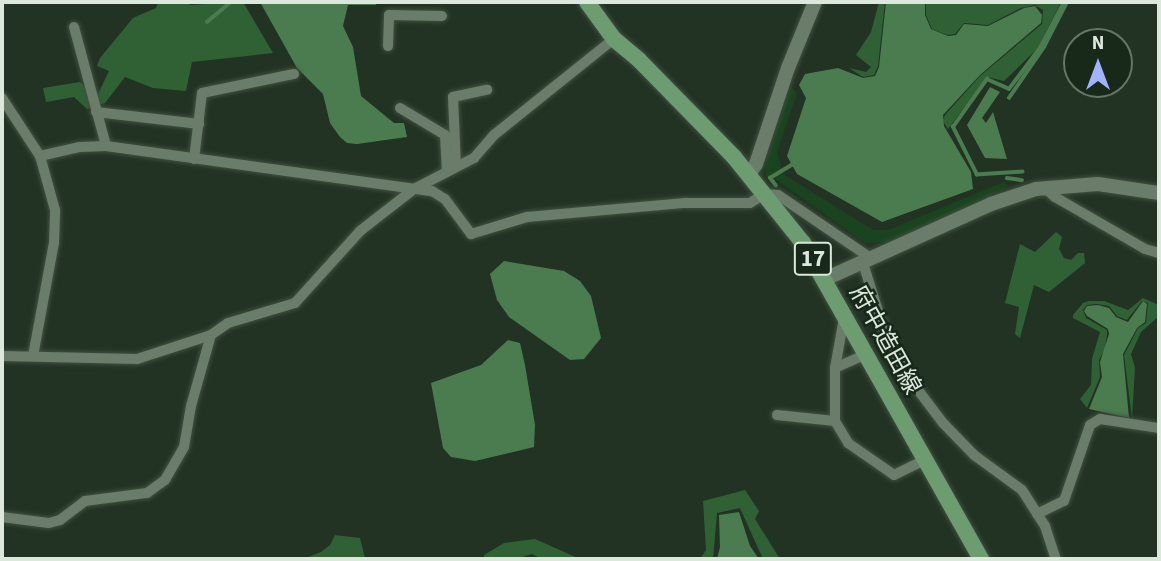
<!DOCTYPE html>
<html>
<head>
<meta charset="utf-8">
<style>
	body { margin:0 }
	#map { position:relative; width:1161px; height:561px; overflow:hidden; background:#223323; font-family:"Source Sans 3","Noto Sans JP",sans-serif }
	div>[style] { position:absolute }
	.green>* { inset:0; background:#1a441f }
	.forest>* { inset:0; background:#306135 }
	.water>* { inset:0; background:#4b7c4f }
	.stream>* { height:3.5px; margin:-1.75px; padding:0 1.75px; transform-origin:1.75px; border-radius:1.75px; background:#4b7c4f }
	.roads { filter:drop-shadow(0 0 2px #415042) drop-shadow(0 0 2px #415042) }
	.street>* { height:10px; margin:-5px; padding:0 5px; transform-origin:5px; border-radius:5px; background:#697d6a }
	.secondary>* { height:14px; margin:-7px; padding:0 7px; transform-origin:7px; border-radius:7px; background:#697d6a }
	.primary>* { height:16px; margin:-8px; padding:0 8px; transform-origin:8px; border-radius:8px; background:#6c9c6f }
	span { translate:-50% -50%; white-space:nowrap; text-align:center; line-height:1.15; -webkit-text-stroke:5px #182919; paint-order:stroke }
	.shield-label span { padding:2px 5px; background:#182919; border:2px solid; border-radius:5px; -webkit-text-stroke-width:0 }
	.shield-label { font-size:23px; color:#dde8dd; font-weight:700 }
	.street-label { font-size:24px; color:#dde8dd }
	.frame { position:absolute; inset:0; border:4px solid #dde8dd; pointer-events:none }
	.north { position:absolute; left:1063px; top:28px; width:70px; height:70px; box-sizing:border-box; background:#182919; border:2px solid #677567; border-radius:50%; rotate:0deg; font-size:19px; font-weight:700; line-height:28px; text-align:center; color:#dde8dd }
	.north::after { content:''; display:block; margin:auto; width:24px; height:32px; background:#a2b2fd; clip-path:polygon(50% 0,100% 100%,50% 72%,0 100%) }
</style>
</head>
<body>
<div id="map">
	<div class="green">
		<div style="clip-path:polygon(791px 86px,797px 93px,777px 152px,783px 174px,873px 230px,888px 230px,1004px 182px,1009px 186px,893px 242px,865px 243px,770px 175px,765px 177px,767px 158px)"></div>
	</div>
	<div class="forest">
		<div style="clip-path:polygon(158px 2px,189px 2px,190px 5px,243px 2px,273px 53px,192px 62px,186px 91px,153px 88px,125px 77px,105px 103px,87px 109px,74px 97px,46px 102px,43px 88px,80px 82px,97px 96px,109px 71px,97px 66px,100px 58px,133px 18px,156px 8px)"></div>
		<div style="clip-path:polygon(879px 2px,885px 2px,878px 66px,874px 75px,863px 77px,849px 68px,866px 72px,871px 67px,856px 55px,871px 32px)"></div>
		<div style="clip-path:polygon(926px 2px,1061px 2px,1038px 48px,1004px 81px,987px 77px,948px 129px,943px 121px,945px 115px,980px 76px,1042px 24px,1043px 10px,1035px 5px,1021px 8px,988px 25px,964px 23px,955px 34px,947px 35px,932px 29px,926px 15px)"></div>
		<div style="clip-path:polygon(1056px 232px,1062px 237px,1059px 249px,1064px 258px,1071px 260px,1078px 253px,1084px 253px,1085px 263px,1049px 292px,1034px 285px,1020px 338px,1015px 334px,1019px 307px,1005px 303px,1020px 244px,1035px 252px)"></div>
		<div style="clip-path:polygon(1143px 298px,1159px 305px,1159px 316px,1141px 332px,1131px 354px,1135px 368px,1132px 418px,1124px 355px,1138px 328px,1146px 323px,1148px 303px,1142px 301px,1127px 320px,1117px 316px,1109px 306px,1097px 304px,1087px 305px,1083px 310px,1086px 318px,1107px 330px,1107px 334px,1105px 349px,1099px 360px,1100px 377px,1087px 408px,1080px 399px,1091px 385px,1092px 359px,1100px 332px,1073px 318px,1073px 315px,1083px 303px,1089px 301px,1104px 301px,1128px 310px)"></div>
		<div style="clip-path:polygon(745px 490px,759px 511px,755px 519px,780px 559px,763px 559px,740px 508px,717px 513px,713px 559px,700px 559px,706px 550px,703px 501px)"></div>
		<div style="clip-path:polygon(335px 535px,360px 538px,365px 558px,303px 559px,321px 552px,330px 545px)"></div>
		<div style="clip-path:polygon(535px 539px,580px 559px,542px 559px,532px 554px,516px 559px,484px 559px,484px 555px,504px 543px)"></div>
	</div>
	<div class="water">
		<div style="clip-path:polygon(260px 2px,376px 2px,376px 5px,348px 5px,343px 26px,353px 47px,361px 96px,394px 123px,404px 123px,407px 137px,357px 144px,347px 143px,340px 137px,330px 123px,323px 94px,297px 68px)"></div>
		<div style="clip-path:polygon(886px 2px,925px 2px,925px 15px,931px 29px,948px 36px,956px 35px,964px 24px,988px 26px,1024px 8px,1035px 6px,1042px 15px,1041px 23px,980px 75px,943px 115px,944px 126px,971px 172px,973px 189px,882px 222px,797px 174px,787px 156px,806px 98px,799px 85px,805px 74px,838px 68px,863px 78px,875px 76px,879px 67px)"></div>
		<div style="clip-path:polygon(990px 87px,1000px 92px,982px 118px,986px 123px,993px 112px,1007px 159px,985px 158px,967px 125px)"></div>
		<div style="clip-path:polygon(504px 261px,564px 271px,580px 281px,591px 296px,601px 338px,584px 359px,570px 360px,509px 317px,497px 300px,490px 274px)"></div>
		<div style="clip-path:polygon(1143px 301px,1147px 304px,1145px 322px,1137px 328px,1123px 354px,1129px 418px,1089px 409px,1102px 377px,1100px 362px,1109px 334px,1108px 329px,1087px 316px,1084px 311px,1087px 306px,1098px 305px,1109px 308px,1116px 317px,1128px 322px)"></div>
		<div style="clip-path:polygon(508px 340px,520px 343px,525px 365px,535px 425px,534px 447px,475px 461px,451px 457px,443px 448px,431px 383px,481px 365px)"></div>
		<div style="clip-path:polygon(739px 512px,750px 546px,759px 559px,717px 559px,720px 547px,719px 515px)"></div>
	</div>
	<div class="stream">
		<div style="left:207px;top:22px;width:31px;rotate:-40deg"></div>
		<div style="left:1009px;top:98px;width:62px;rotate:-55.5deg"></div>
		<div style="left:1044px;top:47px;width:51px;rotate:-62.9deg"></div>
		<div style="left:1023px;top:172px;width:46px;rotate:176.3deg"></div>
		<div style="left:977px;top:175px;width:54px;rotate:-116.6deg"></div>
		<div style="left:953px;top:127px;width:59px;rotate:-54.7deg"></div>
		<div style="left:987px;top:79px;width:24px;rotate:24deg"></div>
		<div style="left:1009px;top:89px;width:51px;rotate:-52.9deg"></div>
		<div style="left:1040px;top:48px;width:52px;rotate:-62.4deg"></div>
		<div style="left:1007px;top:178px;width:15px;rotate:8deg"></div>
		<div style="left:776px;top:186px;width:10px;rotate:-127deg"></div>
		<div style="left:770px;top:178px;width:26px;rotate:-31deg"></div>
	</div>
	<div class="roads">
		<div class="street">
			<div style="left:74px;top:27px;width:123px;rotate:74.9deg"></div>
			<div style="left:388px;top:46px;width:31px;rotate:-88deg"></div>
			<div style="left:389px;top:15px;width:53px;rotate:1.1deg"></div>
			<div style="left:2px;top:98px;width:69px;rotate:56.8deg"></div>
			<div style="left:40px;top:156px;width:41px;rotate:-12.7deg"></div>
			<div style="left:80px;top:147px;width:26px;rotate:-2deg"></div>
			<div style="left:106px;top:146px;width:329px;rotate:7.9deg"></div>
			<div style="left:432px;top:191px;width:15px;rotate:32deg"></div>
			<div style="left:445px;top:199px;width:44px;rotate:53.4deg"></div>
			<div style="left:471px;top:234px;width:59px;rotate:-16.9deg"></div>
			<div style="left:527px;top:217px;width:159px;rotate:-5.1deg"></div>
			<div style="left:685px;top:203px;width:65px"></div>
			<div style="left:750px;top:203px;width:17px;rotate:-33deg"></div>
			<div style="left:764px;top:194px;width:14px;rotate:4deg"></div>
			<div style="left:778px;top:195px;width:114px;rotate:34.2deg"></div>
			<div style="left:400px;top:108px;width:52px;rotate:31deg"></div>
			<div style="left:445px;top:135px;width:36px;rotate:87deg"></div>
			<div style="left:96px;top:112px;width:104px;rotate:6.6deg"></div>
			<div style="left:194px;top:159px;width:66px;rotate:-83.1deg"></div>
			<div style="left:202px;top:93px;width:94px;rotate:-11.7deg"></div>
			<div style="left:456px;top:166px;width:69px;rotate:-92.5deg"></div>
			<div style="left:453px;top:97px;width:35px;rotate:-12deg"></div>
			<div style="left:1045px;top:188px;width:13px;rotate:42deg"></div>
			<div style="left:1055px;top:197px;width:104px;rotate:30deg"></div>
			<div style="left:1145px;top:249px;width:15px;rotate:16deg"></div>
			<div style="left:863px;top:263px;width:73px;rotate:72.6deg"></div>
			<div style="left:885px;top:333px;width:51px;rotate:61.9deg"></div>
			<div style="left:909px;top:378px;width:56px;rotate:52.9deg"></div>
			<div style="left:943px;top:423px;width:45px;rotate:45.9deg"></div>
			<div style="left:974px;top:455px;width:59px;rotate:36.1deg"></div>
			<div style="left:1022px;top:490px;width:43px;rotate:57.4deg"></div>
			<div style="left:1045px;top:526px;width:35px;rotate:72deg"></div>
			<div style="left:844px;top:318px;width:51px;rotate:100.2deg"></div>
			<div style="left:835px;top:368px;width:35px;rotate:-24deg"></div>
			<div style="left:2px;top:356px;width:135px;rotate:1.3deg"></div>
			<div style="left:137px;top:359px;width:78px;rotate:-18deg"></div>
			<div style="left:33px;top:356px;width:115px;rotate:-79.5deg"></div>
			<div style="left:54px;top:243px;width:33px;rotate:-88deg"></div>
			<div style="left:55px;top:210px;width:56px;rotate:-105.5deg"></div>
			<div style="left:835px;top:368px;width:53px;rotate:90deg"></div>
			<div style="left:835px;top:421px;width:26px;rotate:59deg"></div>
			<div style="left:848px;top:443px;width:56px;rotate:34.8deg"></div>
			<div style="left:894px;top:475px;width:34px;rotate:-26deg"></div>
			<div style="left:777px;top:415px;width:58px;rotate:5.9deg"></div>
			<div style="left:1037px;top:514px;width:30px;rotate:-26deg"></div>
			<div style="left:1064px;top:501px;width:80px;rotate:-71.1deg"></div>
			<div style="left:1090px;top:425px;width:12px;rotate:-31deg"></div>
			<div style="left:1100px;top:419px;width:60px;rotate:8.7deg"></div>
			<div style="left:2px;top:517px;width:47px;rotate:7.3deg"></div>
			<div style="left:49px;top:523px;width:11px;rotate:-15deg"></div>
			<div style="left:60px;top:520px;width:31px;rotate:-37deg"></div>
			<div style="left:85px;top:501px;width:63px;rotate:-7.4deg"></div>
			<div style="left:147px;top:493px;width:22px;rotate:-36deg"></div>
			<div style="left:165px;top:480px;width:38px;rotate:-60deg"></div>
			<div style="left:184px;top:447px;width:42px;rotate:-80.3deg"></div>
			<div style="left:191px;top:406px;width:74px;rotate:-74.3deg"></div>
			<div style="left:211px;top:335px;width:21px;rotate:-35deg"></div>
			<div style="left:228px;top:323px;width:70px;rotate:-16.6deg"></div>
			<div style="left:295px;top:303px;width:97px;rotate:-47.9deg"></div>
			<div style="left:360px;top:231px;width:68px;rotate:-37.9deg"></div>
			<div style="left:414px;top:189px;width:68px;rotate:-27.3deg"></div>
			<div style="left:474px;top:158px;width:30px;rotate:-49deg"></div>
			<div style="left:494px;top:135px;width:154px;rotate:-38.7deg"></div>
		</div>
		<div class="secondary">
			<div style="left:749px;top:174px;width:12px;rotate:-55deg"></div>
			<div style="left:756px;top:164px;width:101px;rotate:-71.6deg"></div>
			<div style="left:788px;top:68px;width:71px;rotate:-67.8deg"></div>
			<div style="left:825px;top:279px;width:182px;rotate:-24.3deg"></div>
			<div style="left:991px;top:204px;width:47px;rotate:-18.4deg"></div>
			<div style="left:1036px;top:189px;width:62px;rotate:-4.6deg"></div>
			<div style="left:1098px;top:184px;width:62px;rotate:8.4deg"></div>
		</div>
		<div class="primary">
			<div style="left:587px;top:2px;width:46px;rotate:53.9deg"></div>
			<div style="left:614px;top:39px;width:33px;rotate:40deg"></div>
			<div style="left:639px;top:60px;width:136px;rotate:45.6deg"></div>
			<div style="left:734px;top:157px;width:110px;rotate:51.3deg"></div>
			<div style="left:803px;top:243px;width:363px;rotate:60.6deg"></div>
		</div>
	</div>
	<div class="shield-label">
		<span style="left:813px;top:259px">17</span>
	</div>
	<div class="street-label">
		<span style="left:885px;top:340px;rotate:61deg">府中造田線</span>
	</div>
	<div class="frame"></div>
	<div class="north">N</div>
</div>
</body>
</html>
